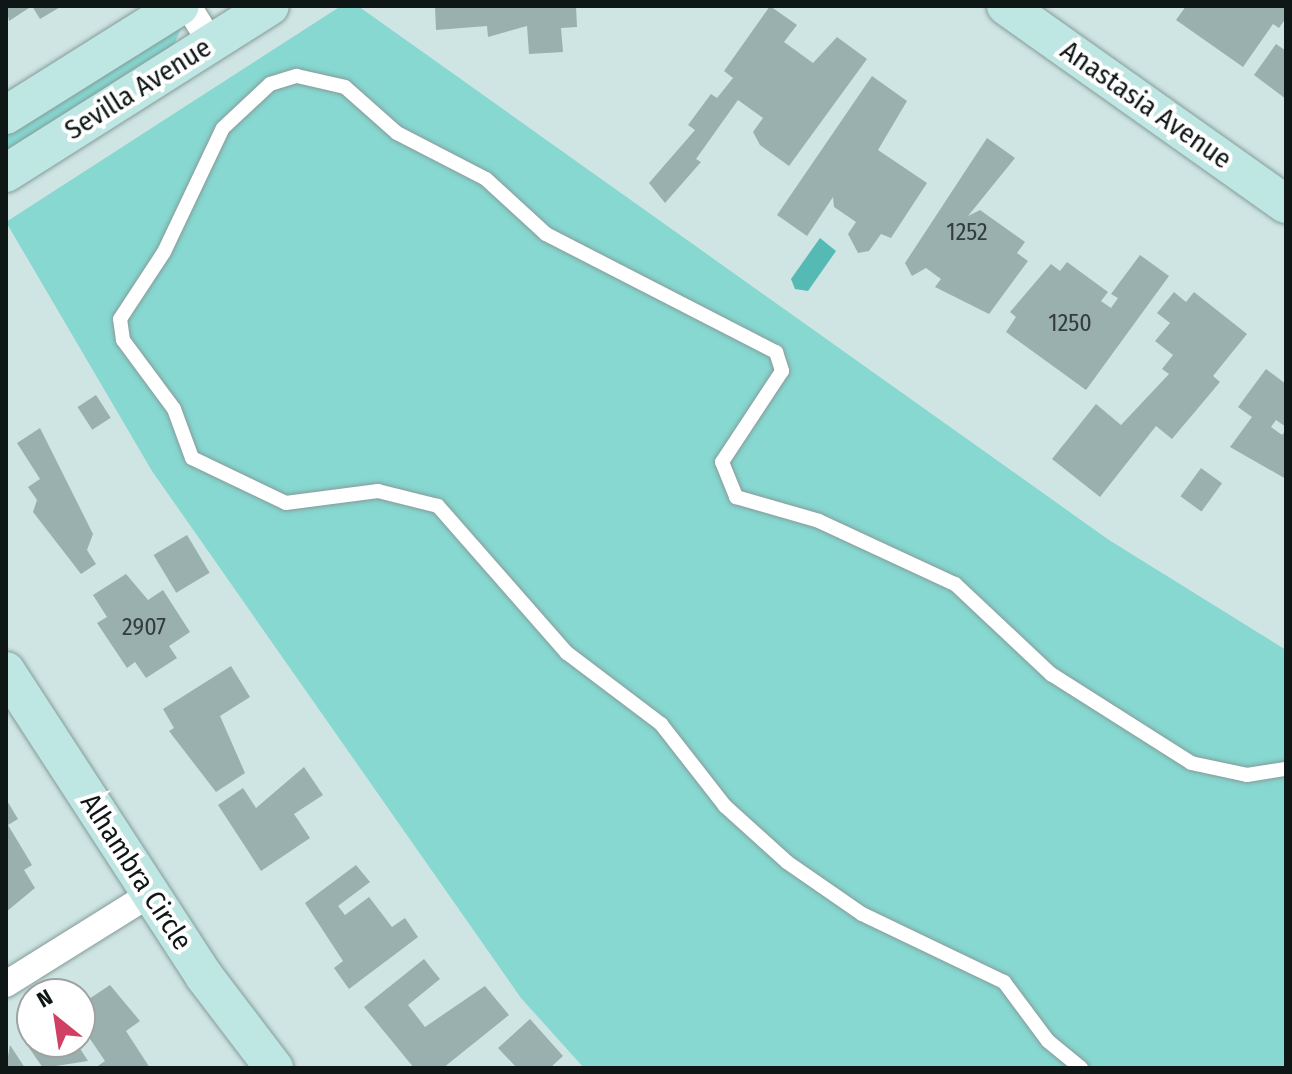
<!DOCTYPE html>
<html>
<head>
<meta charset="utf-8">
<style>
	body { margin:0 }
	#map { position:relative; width:1292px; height:1074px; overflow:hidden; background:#cee5e3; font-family:"Fira Sans Condensed",sans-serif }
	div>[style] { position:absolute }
	.green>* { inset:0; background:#86d8d1 }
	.water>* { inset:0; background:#55bab3 }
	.building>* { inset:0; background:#9ab0ae; transform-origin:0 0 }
	.roads { filter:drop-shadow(0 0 2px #859b99) drop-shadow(0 0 2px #859b99) }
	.lane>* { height:14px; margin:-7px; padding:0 7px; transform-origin:7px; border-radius:7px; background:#fff }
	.street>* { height:26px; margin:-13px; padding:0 13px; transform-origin:13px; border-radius:13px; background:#fff }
	.secondary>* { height:38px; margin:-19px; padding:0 19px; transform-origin:19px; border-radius:19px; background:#bee6e3 }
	span { translate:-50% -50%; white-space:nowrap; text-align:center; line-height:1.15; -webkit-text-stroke:8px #fff; paint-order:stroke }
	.number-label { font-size:24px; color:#323d3c }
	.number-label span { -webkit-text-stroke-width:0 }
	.street-label { font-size:28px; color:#0f1716 }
	.frame { position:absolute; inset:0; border:8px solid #0f1716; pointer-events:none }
	.north { position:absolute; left:16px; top:978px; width:80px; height:80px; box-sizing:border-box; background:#fff; border:2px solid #9fa2a2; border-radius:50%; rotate:330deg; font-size:22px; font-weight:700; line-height:32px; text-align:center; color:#0f1716 }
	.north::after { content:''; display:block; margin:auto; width:28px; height:36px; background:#d04065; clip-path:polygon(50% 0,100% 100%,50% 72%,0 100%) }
</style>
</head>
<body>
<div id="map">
	<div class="green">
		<div style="clip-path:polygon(341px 6px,358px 6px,1109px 540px,1286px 650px,1286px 1068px,584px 1068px,521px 998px,152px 471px,6px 222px)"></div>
		<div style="clip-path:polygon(181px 28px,173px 47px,6px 166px,6px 123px)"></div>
	</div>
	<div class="water">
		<div style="clip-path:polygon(820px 238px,836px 251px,808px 291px,795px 289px,791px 279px)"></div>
	</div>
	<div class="building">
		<div style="clip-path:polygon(6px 6px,62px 6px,40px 19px,32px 6px,9px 21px)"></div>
		<div style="clip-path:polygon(435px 6px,576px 6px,577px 27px,561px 28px,563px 52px,529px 54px,527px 26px,488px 37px,487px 26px,436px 30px)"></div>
		<div style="clip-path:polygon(770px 6px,797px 25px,784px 42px,813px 63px,837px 37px,867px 59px,789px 166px,760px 145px,753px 132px,763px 118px,738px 100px,696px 159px,701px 162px,665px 203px,649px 183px,695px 130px,688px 125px,711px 94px,717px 98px,733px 78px,724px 71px)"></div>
		<div style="clip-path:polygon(1186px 6px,1286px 6px,1286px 18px,1279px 28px,1273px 24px,1243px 67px,1176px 20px)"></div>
		<div style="clip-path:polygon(1276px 44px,1286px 51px,1286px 99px,1254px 75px)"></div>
		<div style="clip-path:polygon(872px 76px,907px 101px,878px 150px,927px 183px,891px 238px,881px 234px,869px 251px,858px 253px,848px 234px,856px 222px,834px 207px,833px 197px,807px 236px,777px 215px)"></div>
		<div style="clip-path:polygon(987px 138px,1015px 158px,968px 216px,980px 210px,1025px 242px,1017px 253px,1028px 261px,989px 314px,935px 287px,941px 279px,926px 268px,912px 276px,905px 263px)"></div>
		<div style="clip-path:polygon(1140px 255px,1169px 276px,1086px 390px,1006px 332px,1016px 317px,1010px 312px,1051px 264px,1060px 271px,1067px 262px,1108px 292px,1101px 301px,1111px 308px,1118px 298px,1111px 294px)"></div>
		<div style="clip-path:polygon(1174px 292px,1186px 302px,1194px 292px,1247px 334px,1213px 376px,1220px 382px,1172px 439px,1156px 426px,1100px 497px,1052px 459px,1096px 404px,1121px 425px,1169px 374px,1162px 369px,1173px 355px,1155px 341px,1170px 323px,1157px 313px)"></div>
		<div style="clip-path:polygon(1266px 369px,1286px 384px,1286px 427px,1276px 420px,1271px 427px,1282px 435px,1286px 430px,1286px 479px,1230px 447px,1252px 417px,1238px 407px)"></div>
		<div style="left:96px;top:395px;width:27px;height:22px;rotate:57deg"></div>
		<div style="clip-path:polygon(40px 428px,93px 534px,87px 550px,96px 564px,81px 574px,33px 512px,37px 500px,28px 487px,40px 479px,17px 443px)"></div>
		<div style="left:1201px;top:468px;width:26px;height:35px;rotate:36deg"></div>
		<div style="left:187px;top:535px;width:44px;height:39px;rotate:59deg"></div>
		<div style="clip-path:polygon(126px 574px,148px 600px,163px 590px,190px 632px,169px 646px,177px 658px,146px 678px,135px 662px,127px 668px,97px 623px,107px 617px,93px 595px)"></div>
		<div style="clip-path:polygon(231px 666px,250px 697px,220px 716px,245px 773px,216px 792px,169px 731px,174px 728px,163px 709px)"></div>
		<div style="clip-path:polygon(304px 767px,323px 795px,294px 814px,310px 838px,261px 871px,218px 805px,243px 788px,256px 808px)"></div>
		<div style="clip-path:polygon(6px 799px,18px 819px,8px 825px,32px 865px,24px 870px,35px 888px,6px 912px)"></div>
		<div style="clip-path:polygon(356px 865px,370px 882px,338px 906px,345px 915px,369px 897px,392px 927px,405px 918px,418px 937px,349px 989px,334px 968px,343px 961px,305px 903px)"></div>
		<div style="clip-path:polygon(424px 959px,440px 979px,408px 1005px,425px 1027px,485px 986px,509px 1015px,443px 1068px,414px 1068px,364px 1007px)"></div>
		<div style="clip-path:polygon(110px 985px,140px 1021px,126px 1031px,150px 1068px,95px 1068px,105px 1061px,88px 1036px,80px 1041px,80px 1005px)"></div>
		<div style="clip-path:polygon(530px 1019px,563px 1056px,550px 1068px,517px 1068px,498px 1048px)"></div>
		<div style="clip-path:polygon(32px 1037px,76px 1042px,88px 1061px,43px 1068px,25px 1042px)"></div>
		<div style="clip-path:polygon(10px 1045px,25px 1068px,6px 1068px)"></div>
	</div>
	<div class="roads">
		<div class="lane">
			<div style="left:1081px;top:1068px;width:43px;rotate:-140.7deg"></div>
			<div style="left:1048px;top:1041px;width:74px;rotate:-126.7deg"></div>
			<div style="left:1004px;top:982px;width:157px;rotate:-154.4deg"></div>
			<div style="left:862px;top:914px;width:91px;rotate:-145.3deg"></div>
			<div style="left:787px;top:862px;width:84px;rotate:-137.9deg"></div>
			<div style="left:725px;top:806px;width:104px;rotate:-128deg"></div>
			<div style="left:661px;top:724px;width:118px;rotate:-142.9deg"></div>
			<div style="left:567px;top:653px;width:196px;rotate:-131.3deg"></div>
			<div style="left:438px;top:506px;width:62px;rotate:-166deg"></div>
			<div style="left:378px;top:491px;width:93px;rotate:172.6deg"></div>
			<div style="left:286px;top:503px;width:104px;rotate:-154.4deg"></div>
			<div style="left:192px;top:458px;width:52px;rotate:-110.2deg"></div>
			<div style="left:174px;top:409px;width:86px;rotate:-126.5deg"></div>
			<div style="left:123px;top:340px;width:21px;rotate:-98deg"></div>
			<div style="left:120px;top:319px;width:80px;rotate:-56.7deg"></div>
			<div style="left:164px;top:252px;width:137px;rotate:-64.6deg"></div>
			<div style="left:223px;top:128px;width:64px;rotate:-43.1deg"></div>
			<div style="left:270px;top:84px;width:28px;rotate:-17deg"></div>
			<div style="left:297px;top:76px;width:49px;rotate:12.9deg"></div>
			<div style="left:345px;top:87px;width:69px;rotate:41.5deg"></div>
			<div style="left:397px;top:133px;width:100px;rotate:27.3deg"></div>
			<div style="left:486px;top:179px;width:81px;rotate:42.5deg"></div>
			<div style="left:546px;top:234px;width:259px;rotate:27.2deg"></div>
			<div style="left:776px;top:352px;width:20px;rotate:72deg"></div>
			<div style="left:782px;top:371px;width:109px;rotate:123.4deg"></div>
			<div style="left:722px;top:462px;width:38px;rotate:68deg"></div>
			<div style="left:736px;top:497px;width:86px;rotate:16.1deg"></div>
			<div style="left:819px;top:521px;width:150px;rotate:24.9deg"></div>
			<div style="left:955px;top:584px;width:132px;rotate:43.2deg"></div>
			<div style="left:1051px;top:674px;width:166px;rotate:32.4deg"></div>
			<div style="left:1191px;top:763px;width:57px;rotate:12.1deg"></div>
			<div style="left:1247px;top:775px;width:39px;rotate:-9deg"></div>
		</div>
		<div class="street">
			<div style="left:188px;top:6px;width:44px;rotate:58.1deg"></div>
			<div style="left:6px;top:984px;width:170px;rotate:-32deg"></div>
		</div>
		<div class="secondary">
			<div style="left:1006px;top:6px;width:343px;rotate:35.3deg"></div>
			<div style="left:6px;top:115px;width:205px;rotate:-32.1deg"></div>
			<div style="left:6px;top:173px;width:312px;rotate:-32.3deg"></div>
			<div style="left:6px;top:671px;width:364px;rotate:57deg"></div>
			<div style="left:204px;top:976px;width:116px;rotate:52.7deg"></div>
		</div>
	</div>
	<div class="number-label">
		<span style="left:967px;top:233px">1252</span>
		<span style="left:1070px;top:324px">1250</span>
		<span style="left:144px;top:628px">2907</span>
	</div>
	<div class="street-label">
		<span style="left:138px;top:89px;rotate:-32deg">Sevilla Avenue</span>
		<span style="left:1146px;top:105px;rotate:35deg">Anastasia Avenue</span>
		<span style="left:136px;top:872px;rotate:57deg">Alhambra Circle</span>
	</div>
	<div class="frame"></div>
	<div class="north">N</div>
</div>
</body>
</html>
